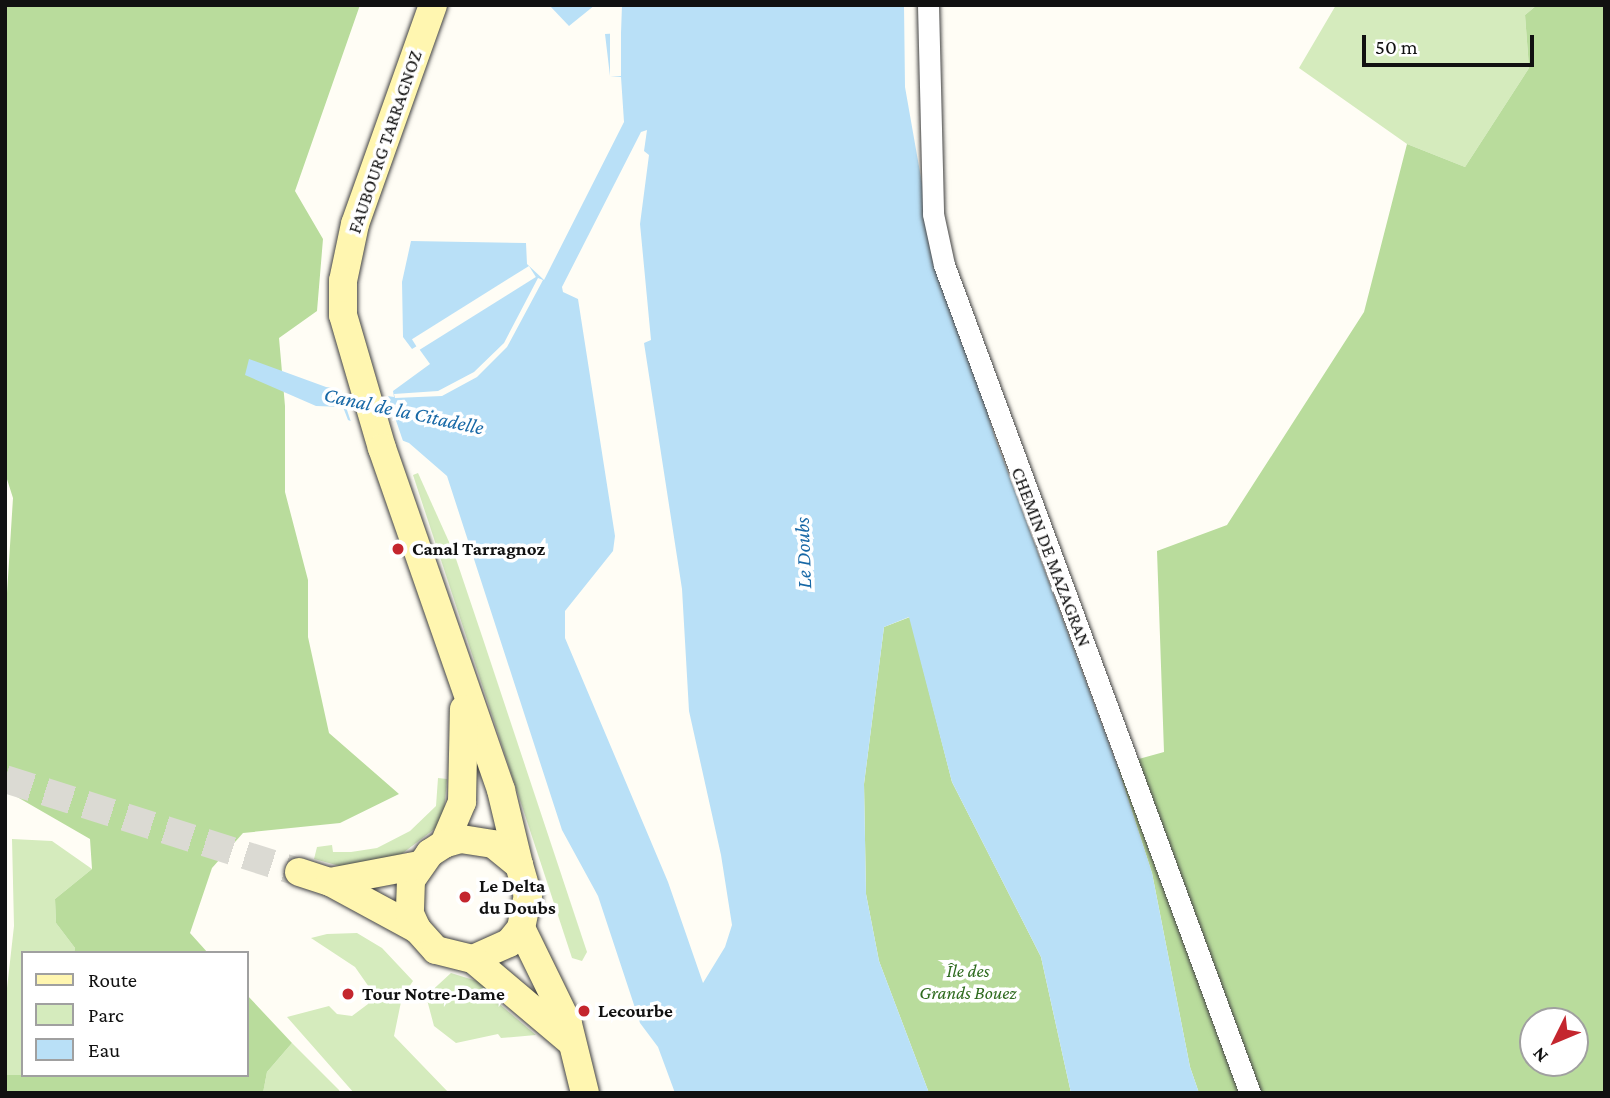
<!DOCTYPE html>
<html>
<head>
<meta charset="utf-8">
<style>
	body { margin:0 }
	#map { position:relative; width:1610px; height:1098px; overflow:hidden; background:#fffdf5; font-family:"Crimson Pro",serif }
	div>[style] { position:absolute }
	.green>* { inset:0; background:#d5ebbd }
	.forest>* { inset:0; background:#b9dc9c }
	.water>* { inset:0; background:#b9e0f7 }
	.pier>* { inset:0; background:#fffdf5; transform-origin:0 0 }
	.secondary-tunnel>* { height:28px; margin-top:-14px; transform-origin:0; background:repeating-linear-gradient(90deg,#dbdad3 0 28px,transparent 0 42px) }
	.roads { filter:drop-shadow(0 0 2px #444) drop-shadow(0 0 2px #444) }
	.street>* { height:21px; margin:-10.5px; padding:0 10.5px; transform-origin:10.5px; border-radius:10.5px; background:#fff }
	.secondary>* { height:28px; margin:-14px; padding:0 14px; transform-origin:14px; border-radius:14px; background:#fff6b0 }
	.dots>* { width:19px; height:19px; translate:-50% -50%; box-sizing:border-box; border:4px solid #fff; border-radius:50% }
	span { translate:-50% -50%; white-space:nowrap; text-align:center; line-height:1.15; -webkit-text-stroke:7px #fff; paint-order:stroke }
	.street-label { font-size:19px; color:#111 }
	.poi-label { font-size:19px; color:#111; font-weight:700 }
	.left { translate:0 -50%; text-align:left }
	.park-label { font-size:19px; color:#2f6b1f; font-style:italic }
	.water-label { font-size:21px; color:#1768a6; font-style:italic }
	.frame { position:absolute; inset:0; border:7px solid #111; pointer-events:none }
	.legend { position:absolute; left:21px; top:951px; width:228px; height:126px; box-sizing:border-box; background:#fff; border:2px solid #a0a0a0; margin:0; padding:9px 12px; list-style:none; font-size:21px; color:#111 }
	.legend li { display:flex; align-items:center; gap:14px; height:35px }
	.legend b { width:35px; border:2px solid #a0a0a0 }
	.north { position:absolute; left:1519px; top:1007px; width:70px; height:70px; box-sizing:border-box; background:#fff; border:2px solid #a0a0a0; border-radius:50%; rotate:227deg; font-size:19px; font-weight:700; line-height:28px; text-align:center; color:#111 }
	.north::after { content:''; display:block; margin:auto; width:24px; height:32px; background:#c4262e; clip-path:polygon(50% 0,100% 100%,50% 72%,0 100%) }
	.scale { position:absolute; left:1362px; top:35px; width:172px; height:32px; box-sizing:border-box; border:4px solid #111; border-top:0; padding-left:9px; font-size:21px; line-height:24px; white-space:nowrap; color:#111; -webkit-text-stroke:5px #fff; paint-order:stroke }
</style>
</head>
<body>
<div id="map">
	<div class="green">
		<div style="clip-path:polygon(1336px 5px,1537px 5px,1525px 15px,1529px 68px,1465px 167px,1407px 144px,1299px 68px)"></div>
		<div style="clip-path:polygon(418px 473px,454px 553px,483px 639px,587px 952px,582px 961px,572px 958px,413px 475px)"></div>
		<div style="clip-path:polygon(438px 778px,447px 779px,444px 812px,437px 827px,399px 856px,340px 866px,314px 859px,317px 847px,332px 845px,333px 852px,351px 852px,377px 848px,410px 831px,436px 806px)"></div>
		<div style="clip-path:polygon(12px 839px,52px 841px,92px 869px,55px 899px,56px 923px,75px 948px,74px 953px,23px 953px,23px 1075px,68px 1078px,5px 1075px,5px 1006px,14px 926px)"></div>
		<div style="clip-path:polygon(327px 934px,357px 933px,382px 948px,413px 981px,402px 997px,394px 1036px,449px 1093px,354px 1093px,287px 1017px,329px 1006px,337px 1014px,352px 1016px,368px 1004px,369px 987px,355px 967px,311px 938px)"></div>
		<div style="clip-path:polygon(451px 973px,480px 982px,500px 996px,497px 1002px,536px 1035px,501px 1038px,498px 1034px,456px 1043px,434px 1026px,426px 996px)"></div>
		<div style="clip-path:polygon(292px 1043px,339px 1090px,340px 1093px,263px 1093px,267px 1072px)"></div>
	</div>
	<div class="forest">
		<div style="clip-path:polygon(5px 5px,360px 5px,295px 191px,323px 239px,317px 311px,279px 338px,285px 406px,285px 492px,308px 580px,308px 637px,329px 733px,399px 794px,340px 823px,243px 833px,212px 868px,190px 933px,208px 953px,74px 953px,75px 948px,56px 923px,55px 899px,92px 869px,90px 839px,5px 790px,5px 625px,13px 498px,5px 473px)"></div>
		<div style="clip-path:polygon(evenodd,1537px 5px,1605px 5px,1605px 1093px,1199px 1093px,1190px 1067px,1152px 873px,1117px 765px,1164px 752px,1157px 551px,1227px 525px,1364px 312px,1407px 144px,1465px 167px,1529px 68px,1525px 15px,1537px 5px,1533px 1021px,1575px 1021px,1575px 1063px,1533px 1063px,1533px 1021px)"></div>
		<div style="clip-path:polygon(910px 617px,952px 782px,1041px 957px,1071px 1093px,929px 1093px,879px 961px,866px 894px,864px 784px,884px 627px)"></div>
		<div style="clip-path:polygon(247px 995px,292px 1043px,267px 1072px,263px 1093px,5px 1093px,5px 1075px,247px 1075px)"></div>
	</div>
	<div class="water">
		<div style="clip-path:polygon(549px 5px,595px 5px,569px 26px)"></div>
		<div style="clip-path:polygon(evenodd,622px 5px,904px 5px,905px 87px,927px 212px,995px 438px,1117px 765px,1152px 873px,1190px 1067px,1199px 1093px,1071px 1093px,1041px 957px,952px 782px,909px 617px,884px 627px,864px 784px,866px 894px,879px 961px,929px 1093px,675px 1093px,658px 1047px,640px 1023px,598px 896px,562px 830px,447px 476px,409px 443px,348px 420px,343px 407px,316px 406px,245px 375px,249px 359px,326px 387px,394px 397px,393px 391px,430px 364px,417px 346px,412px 349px,403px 337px,402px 282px,411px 241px,526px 243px,527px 264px,544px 280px,624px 122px,621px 77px,610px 76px,605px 34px,621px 33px,622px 5px,647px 130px,644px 151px,649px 155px,640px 224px,651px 340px,644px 343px,682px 589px,689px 711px,721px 855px,732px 925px,725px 947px,703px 983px,668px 882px,565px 638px,565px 611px,613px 551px,615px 536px,578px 299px,563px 292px,562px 287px,641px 132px,647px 130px)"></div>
	</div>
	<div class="pier">
		<div style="left:610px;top:33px;width:11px;height:43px"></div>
		<div style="left:529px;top:266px;width:13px;height:138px;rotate:58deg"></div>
		<div style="clip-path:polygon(538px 278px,543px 280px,507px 347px,477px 377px,442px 396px,395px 398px,394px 394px,438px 391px,474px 372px,504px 343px)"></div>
		<div style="clip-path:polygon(339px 386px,387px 394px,404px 444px,351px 422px)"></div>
	</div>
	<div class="secondary-tunnel">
		<div style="left:5px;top:779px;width:308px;rotate:17.6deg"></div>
	</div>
	<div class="roads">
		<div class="street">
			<div style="left:928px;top:5px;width:209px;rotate:88.6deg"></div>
			<div style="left:933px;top:214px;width:52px;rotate:77.8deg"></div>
			<div style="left:944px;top:265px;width:883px;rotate:69.72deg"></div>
		</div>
		<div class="secondary">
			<div style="left:433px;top:5px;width:232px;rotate:109.6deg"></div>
			<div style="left:355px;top:224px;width:58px;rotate:101.9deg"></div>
			<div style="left:343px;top:281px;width:34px;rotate:90deg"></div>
			<div style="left:343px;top:315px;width:139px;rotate:73.7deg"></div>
			<div style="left:382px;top:448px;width:362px;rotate:70.8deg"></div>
			<div style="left:501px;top:790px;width:77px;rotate:76.5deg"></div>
			<div style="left:444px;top:844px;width:46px;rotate:-66.8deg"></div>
			<div style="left:462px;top:802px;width:93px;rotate:-88.8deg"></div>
			<div style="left:299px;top:872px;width:33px;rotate:18deg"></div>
			<div style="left:330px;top:882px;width:99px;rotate:28.4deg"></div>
			<div style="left:417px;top:929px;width:28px;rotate:48deg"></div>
			<div style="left:436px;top:950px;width:38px;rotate:14deg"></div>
			<div style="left:473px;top:959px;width:39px;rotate:-24deg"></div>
			<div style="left:509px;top:943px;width:19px;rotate:-51deg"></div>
			<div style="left:521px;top:928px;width:33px;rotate:-78deg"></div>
			<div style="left:528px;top:896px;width:32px;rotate:-106deg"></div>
			<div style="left:519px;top:865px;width:33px;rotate:-141deg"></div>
			<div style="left:493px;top:844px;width:33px;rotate:-171deg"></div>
			<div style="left:460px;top:839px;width:17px;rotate:163deg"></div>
			<div style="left:444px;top:844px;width:17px;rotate:147deg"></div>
			<div style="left:430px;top:853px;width:33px;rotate:125deg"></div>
			<div style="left:411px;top:880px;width:34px;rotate:92deg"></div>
			<div style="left:410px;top:914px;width:17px;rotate:65deg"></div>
			<div style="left:330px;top:882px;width:91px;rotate:-10.8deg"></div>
			<div style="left:521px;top:928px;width:107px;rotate:63.9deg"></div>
			<div style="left:568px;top:1024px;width:71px;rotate:76.2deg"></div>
			<div style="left:473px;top:959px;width:127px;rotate:40.2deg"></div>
		</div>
	</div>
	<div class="dots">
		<div style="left:398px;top:549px;background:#c4262e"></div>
		<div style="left:465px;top:897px;background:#c4262e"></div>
		<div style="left:348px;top:994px;background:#c4262e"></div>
		<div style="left:584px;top:1011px;background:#c4262e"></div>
	</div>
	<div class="street-label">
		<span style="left:385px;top:142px;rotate:-71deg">FAUBOURG TARRAGNOZ</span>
		<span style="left:1051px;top:557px;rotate:69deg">CHEMIN DE MAZAGRAN</span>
	</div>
	<div class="poi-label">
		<span class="left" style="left:412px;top:549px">Canal Tarragnoz</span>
		<span class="left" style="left:479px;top:897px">Le Delta<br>du Doubs</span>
		<span class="left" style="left:362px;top:994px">Tour Notre-Dame</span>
		<span class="left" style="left:598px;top:1011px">Lecourbe</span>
	</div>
	<div class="park-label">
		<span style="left:968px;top:982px">Île des<br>Grands Bouez</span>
	</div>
	<div class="water-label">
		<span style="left:404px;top:411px;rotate:12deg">Canal de la Citadelle</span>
		<span style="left:803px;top:553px;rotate:-92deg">Le Doubs</span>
	</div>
	<div class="frame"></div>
	<ul class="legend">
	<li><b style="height:9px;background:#fff6b0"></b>Route</li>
	<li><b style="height:19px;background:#d5ebbd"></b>Parc</li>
	<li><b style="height:19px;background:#b9e0f7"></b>Eau</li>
	</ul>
	<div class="north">N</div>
	<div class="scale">50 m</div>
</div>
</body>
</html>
